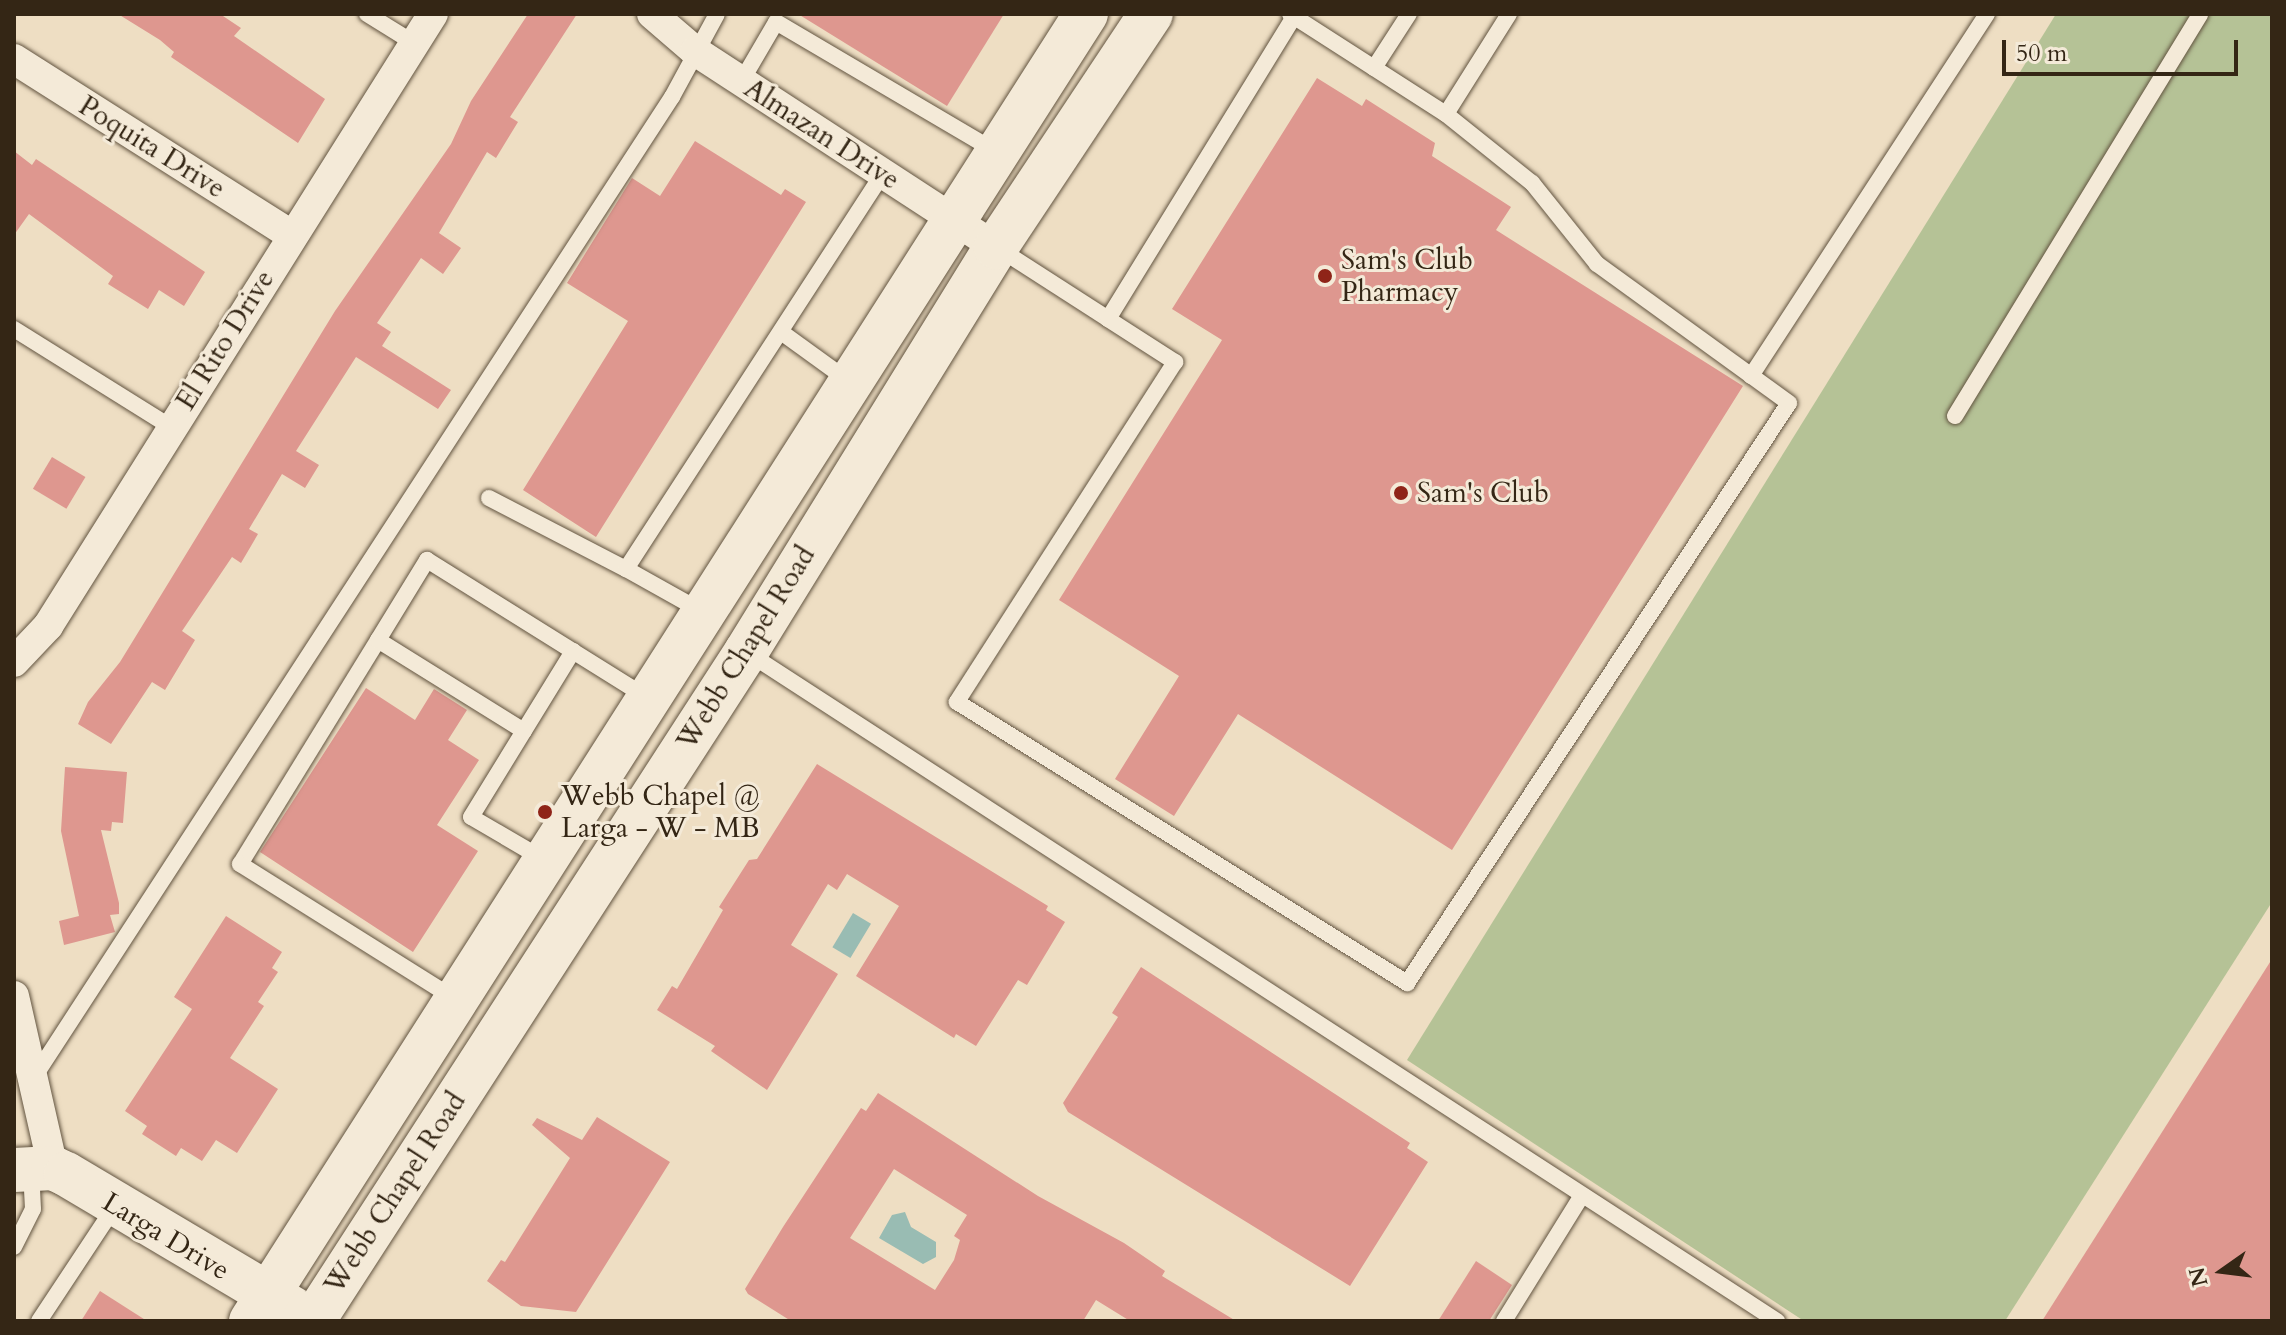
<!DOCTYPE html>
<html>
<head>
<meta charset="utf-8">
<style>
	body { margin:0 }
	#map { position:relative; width:2286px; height:1335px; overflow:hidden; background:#eedec3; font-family:Cardo,serif }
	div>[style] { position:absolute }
	.green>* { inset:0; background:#b5c296 }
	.water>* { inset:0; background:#99bcb3; transform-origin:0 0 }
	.building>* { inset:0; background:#de978f; transform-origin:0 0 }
	.roads { filter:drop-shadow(0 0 2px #625440) drop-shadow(0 0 2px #625440) }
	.lane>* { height:16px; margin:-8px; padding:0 8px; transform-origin:8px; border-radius:8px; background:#f4ead8 }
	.street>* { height:30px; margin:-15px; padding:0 15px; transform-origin:15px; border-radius:15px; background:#f4ead8 }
	.secondary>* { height:44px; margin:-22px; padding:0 22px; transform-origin:22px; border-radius:22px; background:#f4ead8 }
	.dots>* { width:22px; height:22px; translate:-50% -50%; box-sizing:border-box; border:4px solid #f4ead8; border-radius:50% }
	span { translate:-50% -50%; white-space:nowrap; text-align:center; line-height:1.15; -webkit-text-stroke:6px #f4ead8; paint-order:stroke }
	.street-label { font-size:28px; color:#342615 }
	.poi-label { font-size:28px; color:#342615 }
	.left { translate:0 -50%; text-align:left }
	.frame { position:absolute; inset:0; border:16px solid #342615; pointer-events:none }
	.north { position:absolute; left:2182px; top:1231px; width:80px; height:80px; -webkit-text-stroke:6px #f4ead8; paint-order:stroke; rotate:256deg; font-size:22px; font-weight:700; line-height:32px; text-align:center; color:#342615 }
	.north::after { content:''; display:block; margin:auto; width:28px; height:36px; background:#342615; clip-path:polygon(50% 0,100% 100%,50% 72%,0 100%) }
	.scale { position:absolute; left:2002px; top:40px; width:236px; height:36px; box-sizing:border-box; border:4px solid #342615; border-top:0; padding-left:10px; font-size:24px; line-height:28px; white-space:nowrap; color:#342615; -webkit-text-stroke:6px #f4ead8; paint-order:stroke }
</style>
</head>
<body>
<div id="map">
	<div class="green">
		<div style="clip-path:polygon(2056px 14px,2272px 14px,2272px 902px,2005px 1321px,1804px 1321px,1407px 1060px)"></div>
	</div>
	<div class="water">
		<div style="left:853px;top:913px;width:21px;height:40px;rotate:31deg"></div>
		<div style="clip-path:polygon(905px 1212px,911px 1227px,936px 1242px,936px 1257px,923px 1264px,879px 1238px,892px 1215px)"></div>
	</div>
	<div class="building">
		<div style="clip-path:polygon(118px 14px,220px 14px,241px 28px,234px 36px,325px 99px,298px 143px,171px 57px,174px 52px,160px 40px)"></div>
		<div style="clip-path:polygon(528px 14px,577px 14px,510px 117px,518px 122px,496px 158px,487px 152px,439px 233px,461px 248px,443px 274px,421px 258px,377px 323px,391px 332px,382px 346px,451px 390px,438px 409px,356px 357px,296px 451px,319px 465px,305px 488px,282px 474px,249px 529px,258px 534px,241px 563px,232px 557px,182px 631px,195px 640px,165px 690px,152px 682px,111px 744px,78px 724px,88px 702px,120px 662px,335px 311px,451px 144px,471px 101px)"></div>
		<div style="clip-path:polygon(798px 14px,1004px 14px,947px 106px)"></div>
		<div style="clip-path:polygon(1317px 78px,1362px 106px,1366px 99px,1435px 143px,1432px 156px,1511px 207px,1496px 230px,1743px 386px,1452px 850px,1238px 714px,1174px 816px,1115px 779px,1179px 676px,1059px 600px,1222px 340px,1172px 309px)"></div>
		<div style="clip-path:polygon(695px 141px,781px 195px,785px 189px,806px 202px,596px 537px,523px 490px,628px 321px,567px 283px,632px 178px,660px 196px)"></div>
		<div style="clip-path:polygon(14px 151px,32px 165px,36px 159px,205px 272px,184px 306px,159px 290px,148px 309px,108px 284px,113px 276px,29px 214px,14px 235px)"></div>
		<div style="left:52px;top:457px;width:39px;height:37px;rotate:31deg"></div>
		<div style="clip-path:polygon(366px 688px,415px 720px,434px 689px,467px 710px,448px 740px,479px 760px,437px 825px,478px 851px,413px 952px,260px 852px)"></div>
		<div style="clip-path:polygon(817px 764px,1048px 906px,1046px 910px,1065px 922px,1027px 985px,1018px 980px,976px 1046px,956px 1034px,954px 1038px,856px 976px,899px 906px,847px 874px,837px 890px,828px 884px,791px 945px,838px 974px,767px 1090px,711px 1051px,715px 1046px,657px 1010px,672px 986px,677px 989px,723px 910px,719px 907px,749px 860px,757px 859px)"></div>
		<div style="clip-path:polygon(65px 767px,127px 772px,123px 823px,112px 822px,111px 831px,101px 830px,119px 903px,119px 914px,110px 915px,115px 932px,64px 945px,59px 921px,79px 916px,61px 831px)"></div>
		<div style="clip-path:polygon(226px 916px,282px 952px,272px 968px,278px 972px,258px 1002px,264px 1006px,230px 1058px,278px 1089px,237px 1153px,216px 1140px,202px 1161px,181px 1148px,176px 1156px,142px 1134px,147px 1126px,125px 1111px,192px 1009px,174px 997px)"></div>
		<div style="clip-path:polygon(2272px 959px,2272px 1321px,2042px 1321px)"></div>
		<div style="clip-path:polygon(1141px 967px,1410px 1143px,1407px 1148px,1428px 1162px,1350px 1286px,1068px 1112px,1063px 1103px,1118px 1017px,1112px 1013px)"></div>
		<div style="clip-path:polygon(evenodd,878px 1093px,1038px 1196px,1124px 1243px,1165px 1271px,1162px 1276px,1236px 1321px,1130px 1321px,1096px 1300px,1083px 1321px,791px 1321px,748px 1294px,745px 1289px,783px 1227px,861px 1108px,866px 1111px,878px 1093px,894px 1169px,967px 1215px,954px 1236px,960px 1240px,954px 1260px,935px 1290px,850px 1238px,894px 1169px)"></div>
		<div style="clip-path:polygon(597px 1117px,670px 1162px,576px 1312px,521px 1306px,487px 1281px,501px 1260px,505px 1262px,570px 1158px,532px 1125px,537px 1118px,582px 1140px)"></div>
		<div style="clip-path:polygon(1476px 1261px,1512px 1285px,1489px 1321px,1438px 1321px)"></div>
		<div style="clip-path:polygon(100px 1291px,147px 1321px,81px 1321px)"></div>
	</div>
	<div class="roads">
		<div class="lane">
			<div style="left:367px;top:14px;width:55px;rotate:31.7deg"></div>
			<div style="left:1290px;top:14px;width:185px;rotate:32.7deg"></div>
			<div style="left:1446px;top:114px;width:118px;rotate:-57.8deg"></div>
			<div style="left:1374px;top:68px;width:64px;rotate:-57.1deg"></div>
			<div style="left:741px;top:82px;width:69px;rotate:-59.7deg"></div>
			<div style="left:776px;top:22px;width:256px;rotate:30.5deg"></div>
			<div style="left:998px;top:248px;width:131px;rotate:32.8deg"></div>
			<div style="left:1108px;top:319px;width:358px;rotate:-58.4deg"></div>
			<div style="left:1108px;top:319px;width:80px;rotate:32.7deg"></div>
			<div style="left:1175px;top:362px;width:404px;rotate:122.7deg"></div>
			<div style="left:957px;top:702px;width:531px;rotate:31.98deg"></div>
			<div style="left:1407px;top:983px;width:694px;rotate:-56.63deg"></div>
			<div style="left:1789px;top:403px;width:237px;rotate:-144.1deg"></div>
			<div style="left:1597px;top:264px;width:104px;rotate:-128.7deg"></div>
			<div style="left:1532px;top:183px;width:110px;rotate:-141.3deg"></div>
			<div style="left:14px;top:329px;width:185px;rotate:32deg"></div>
			<div style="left:781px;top:332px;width:85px;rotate:35.9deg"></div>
			<div style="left:1751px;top:376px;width:432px;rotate:-56.9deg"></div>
			<div style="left:1955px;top:416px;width:471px;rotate:-58.6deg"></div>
			<div style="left:489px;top:498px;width:154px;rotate:27.4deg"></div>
			<div style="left:703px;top:612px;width:88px;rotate:-150.8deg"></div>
			<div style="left:626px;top:569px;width:471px;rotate:-57deg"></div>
			<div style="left:378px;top:640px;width:263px;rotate:121.6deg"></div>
			<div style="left:240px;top:864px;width:254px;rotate:32.1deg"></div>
			<div style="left:748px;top:653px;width:1227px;rotate:32.99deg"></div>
			<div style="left:524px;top:731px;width:172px;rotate:-148.1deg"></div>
			<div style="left:378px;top:640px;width:94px;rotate:-58.5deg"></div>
			<div style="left:427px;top:560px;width:261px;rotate:32deg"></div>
			<div style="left:543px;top:859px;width:83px;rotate:-149.7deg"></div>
			<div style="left:471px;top:817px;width:195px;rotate:-58.4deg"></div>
			<div style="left:33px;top:1079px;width:1172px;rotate:-56.95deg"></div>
			<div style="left:672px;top:97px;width:94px;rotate:-61.5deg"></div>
			<div style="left:14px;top:1247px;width:42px;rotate:-63.4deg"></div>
			<div style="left:33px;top:1209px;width:40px;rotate:-92.9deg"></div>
			<div style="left:39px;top:1321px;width:138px;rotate:-56.5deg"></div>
			<div style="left:1504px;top:1321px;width:148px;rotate:-58.2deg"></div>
		</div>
		<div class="street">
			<div style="left:652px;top:14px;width:57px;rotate:40.7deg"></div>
			<div style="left:695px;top:51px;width:359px;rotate:33.1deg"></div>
			<div style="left:14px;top:59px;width:328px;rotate:32.4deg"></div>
			<div style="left:14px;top:662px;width:50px;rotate:-46.6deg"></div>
			<div style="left:48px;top:626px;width:723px;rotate:-57.83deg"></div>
			<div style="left:14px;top:996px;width:176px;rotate:77.2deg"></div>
		</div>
		<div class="secondary">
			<div style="left:14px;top:1170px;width:39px;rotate:-3deg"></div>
			<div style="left:53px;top:1168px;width:14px;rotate:25deg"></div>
			<div style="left:66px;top:1174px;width:264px;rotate:30.7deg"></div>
			<div style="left:251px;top:1321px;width:1551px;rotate:-57.43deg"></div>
			<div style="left:313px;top:1321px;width:797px;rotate:-57.09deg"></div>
			<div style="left:746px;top:652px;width:476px;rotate:-58.3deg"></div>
			<div style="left:996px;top:247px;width:280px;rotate:-56.4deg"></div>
		</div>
	</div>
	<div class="dots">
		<div style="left:1325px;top:276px;background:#8f2418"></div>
		<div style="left:1401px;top:493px;background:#8f2418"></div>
		<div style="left:545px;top:812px;background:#8f2418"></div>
	</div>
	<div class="street-label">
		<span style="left:822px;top:134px;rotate:33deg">Almazan Drive</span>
		<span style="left:152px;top:147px;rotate:32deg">Poquita Drive</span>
		<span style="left:225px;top:340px;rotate:-58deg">El Rito Drive</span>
		<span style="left:746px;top:648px;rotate:-58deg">Webb Chapel Road</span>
		<span style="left:395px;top:1193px;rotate:-57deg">Webb Chapel Road</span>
		<span style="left:166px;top:1236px;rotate:31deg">Larga Drive</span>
	</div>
	<div class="poi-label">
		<span class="left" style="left:1341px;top:276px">Sam's Club<br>Pharmacy</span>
		<span class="left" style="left:1417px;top:493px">Sam's Club</span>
		<span class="left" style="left:561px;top:812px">Webb Chapel @<br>Larga - W - MB</span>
	</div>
	<div class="frame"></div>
	<div class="north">N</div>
	<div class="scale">50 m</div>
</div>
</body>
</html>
